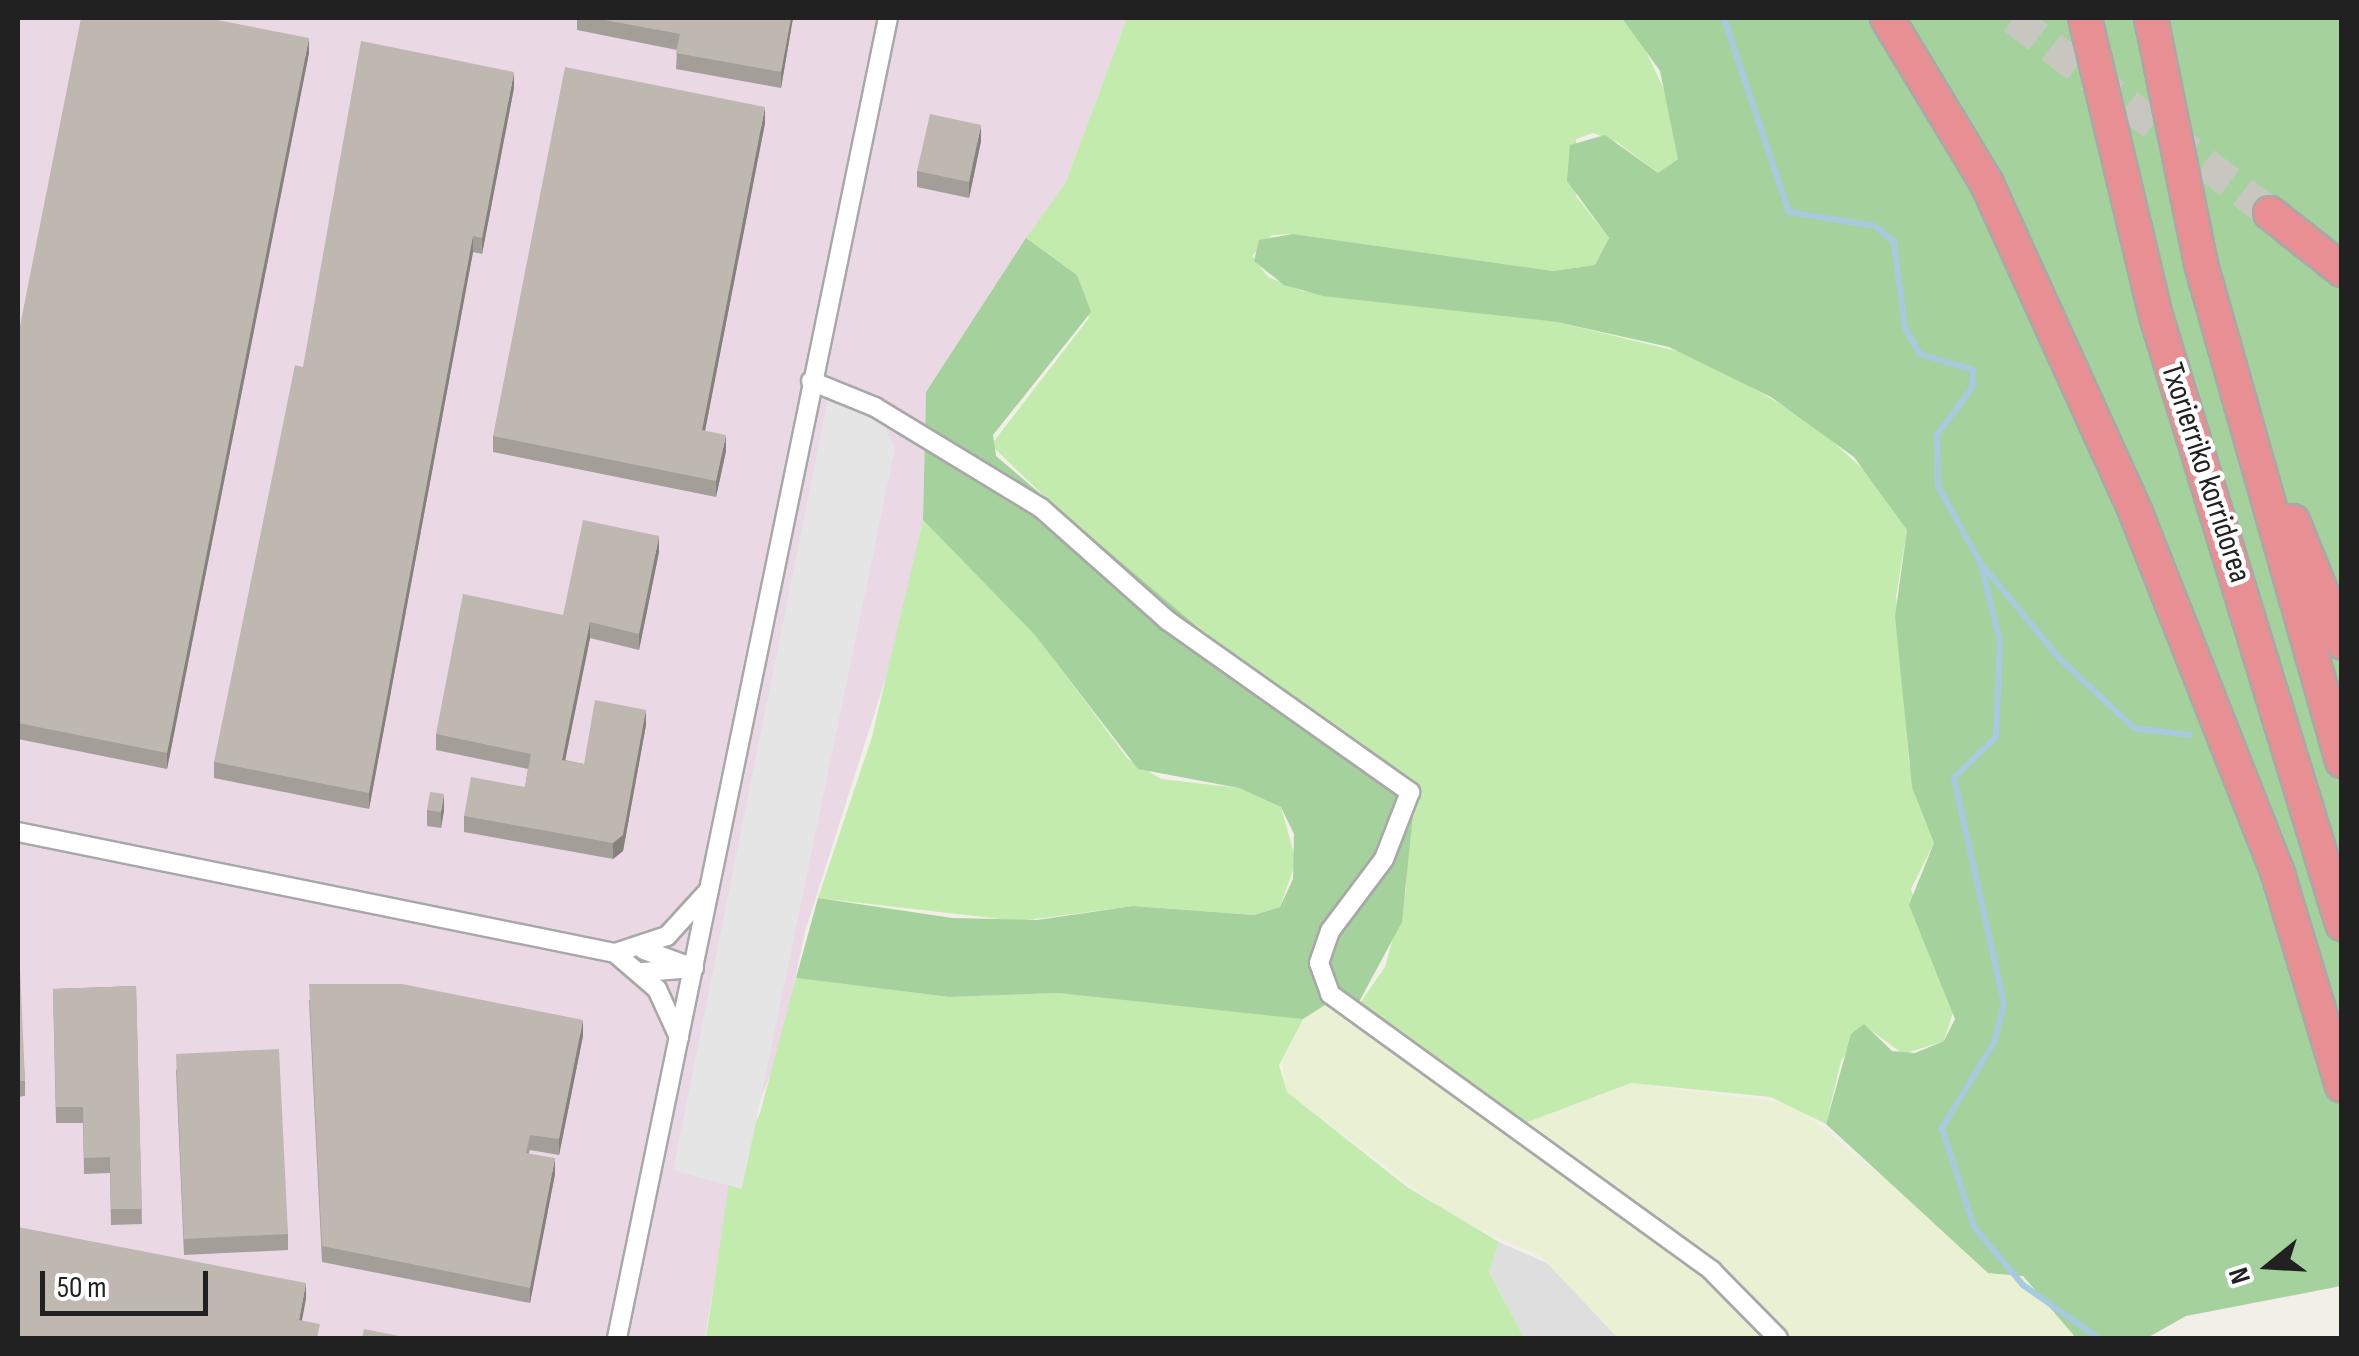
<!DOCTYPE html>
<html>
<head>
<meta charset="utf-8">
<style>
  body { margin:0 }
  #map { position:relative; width:2359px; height:1356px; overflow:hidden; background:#f1efe7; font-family:"Sofia Sans Condensed",sans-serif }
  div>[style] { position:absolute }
  .residential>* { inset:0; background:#dfdede }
  .industrial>* { inset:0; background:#ead9e5 }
  .farmland>* { inset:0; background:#e9f0d3 }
  .grass>* { inset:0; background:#c3ebae }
  .forest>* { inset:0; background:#a4d19c }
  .parking>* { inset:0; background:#e5e5e5 }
  .stream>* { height:6px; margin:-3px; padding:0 3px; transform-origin:3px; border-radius:3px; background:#a8cadf }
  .motorway-tunnel>* { height:32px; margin-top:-16px; transform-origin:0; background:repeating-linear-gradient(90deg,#c7c6bf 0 32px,transparent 0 48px) }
  .roads { filter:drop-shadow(2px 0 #a8a8a8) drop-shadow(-2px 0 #a8a8a8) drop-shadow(0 2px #a8a8a8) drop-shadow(0 -2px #a8a8a8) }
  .minor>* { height:18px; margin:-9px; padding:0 9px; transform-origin:9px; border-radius:9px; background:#fff }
  .motorway>* { height:32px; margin:-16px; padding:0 16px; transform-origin:16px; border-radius:16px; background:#e88f93 }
  .wall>* { inset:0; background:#a39e97 }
  .shaded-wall>* { inset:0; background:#85817b }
  .building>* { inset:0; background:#beb8b0 }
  span { translate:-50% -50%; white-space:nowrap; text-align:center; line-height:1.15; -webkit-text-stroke:9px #fff; paint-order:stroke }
  .street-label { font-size:32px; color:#212121 }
  .frame { position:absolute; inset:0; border:20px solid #212121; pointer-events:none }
  .north { position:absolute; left:2219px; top:1216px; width:100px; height:100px; -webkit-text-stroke:8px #fff; paint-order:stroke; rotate:252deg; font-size:28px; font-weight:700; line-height:40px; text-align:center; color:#212121 }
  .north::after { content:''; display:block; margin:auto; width:35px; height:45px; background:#212121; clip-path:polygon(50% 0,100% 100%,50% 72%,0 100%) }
  .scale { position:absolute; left:40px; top:1271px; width:168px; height:45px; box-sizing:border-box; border:5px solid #212121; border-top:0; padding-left:12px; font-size:30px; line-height:35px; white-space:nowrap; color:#212121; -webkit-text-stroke:8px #fff; paint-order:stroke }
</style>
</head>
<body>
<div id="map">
  <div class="residential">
    <div style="clip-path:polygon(1499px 1242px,1553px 1266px,1618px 1338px,1524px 1338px,1489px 1272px)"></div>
  </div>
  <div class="industrial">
    <div style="clip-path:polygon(18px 18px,1127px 18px,1065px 184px,926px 392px,923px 520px,892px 658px,805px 932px,781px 1047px,732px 1173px,705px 1338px,18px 1338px)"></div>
  </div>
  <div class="farmland">
    <div style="clip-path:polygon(1325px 1005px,1353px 1013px,1449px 1094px,1525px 1123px,1631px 1083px,1793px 1104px,1996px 1270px,2023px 1276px,2076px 1338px,1618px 1338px,1539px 1255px,1457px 1220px,1287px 1092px,1281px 1058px,1305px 1014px)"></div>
  </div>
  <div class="grass">
    <div style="clip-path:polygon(1127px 18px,1622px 18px,1638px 35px,1674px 110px,1678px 159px,1658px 173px,1617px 142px,1593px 133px,1576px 139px,1576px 196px,1609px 238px,1595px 265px,1553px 271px,1293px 234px,1272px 235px,1252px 256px,1268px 277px,1302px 291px,1557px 322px,1701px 357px,1814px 424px,1880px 485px,1907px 530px,1896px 597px,1909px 764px,1934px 843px,1911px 889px,1954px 1009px,1944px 1041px,1903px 1054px,1864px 1025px,1841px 1061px,1826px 1124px,1771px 1097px,1631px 1083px,1525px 1123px,1449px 1094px,1353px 1013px,1385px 967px,1406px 891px,1407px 815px,1378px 768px,1100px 550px,991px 445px,1089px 318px,1077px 275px,1026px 238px,1065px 184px)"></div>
    <div style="clip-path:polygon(923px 520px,1035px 634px,1128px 759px,1161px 779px,1239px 788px,1281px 807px,1296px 861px,1280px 907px,1254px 915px,1134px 906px,1019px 921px,818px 898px,872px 737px)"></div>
    <div style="clip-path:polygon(796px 978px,949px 997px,1059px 993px,1264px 1008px,1303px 1019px,1279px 1065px,1287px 1092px,1407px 1187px,1499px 1242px,1489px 1272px,1524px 1338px,706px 1338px,729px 1183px,760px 1113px)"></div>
  </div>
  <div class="forest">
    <div style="clip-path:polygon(1622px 18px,2341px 18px,2341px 1286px,2186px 1316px,2147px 1338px,2076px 1338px,2023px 1276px,1988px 1273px,1826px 1124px,1851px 1034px,1864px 1024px,1892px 1051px,1915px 1053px,1944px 1041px,1955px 1019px,1909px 905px,1934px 843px,1912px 787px,1895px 616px,1907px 530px,1854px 457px,1771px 397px,1669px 347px,1557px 322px,1323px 296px,1284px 285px,1254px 261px,1259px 240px,1293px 234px,1553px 271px,1595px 265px,1609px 238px,1567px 181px,1570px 145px,1605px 135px,1658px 173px,1678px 159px,1660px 71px)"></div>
    <div style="clip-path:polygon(1026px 238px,1077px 275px,1091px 312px,993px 435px,996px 456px,1247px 669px,1378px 768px,1416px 784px,1402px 922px,1353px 1013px,1325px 1005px,1303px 1019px,1059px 993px,949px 997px,796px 978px,818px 898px,952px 918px,1037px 920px,1133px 906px,1254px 915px,1280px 907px,1293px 879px,1294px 834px,1281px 807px,1239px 788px,1138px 769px,1035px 635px,923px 520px,926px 392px)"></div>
  </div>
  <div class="parking">
    <div style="clip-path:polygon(830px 389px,875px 407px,895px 448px,742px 1189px,673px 1170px)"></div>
  </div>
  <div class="stream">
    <div style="left:1724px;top:18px;width:205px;rotate:71.5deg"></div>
    <div style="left:1789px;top:212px;width:87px;rotate:9.2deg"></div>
    <div style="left:1875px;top:226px;width:25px;rotate:40deg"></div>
    <div style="left:1894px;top:242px;width:87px;rotate:82.7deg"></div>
    <div style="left:1905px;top:328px;width:30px;rotate:60deg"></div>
    <div style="left:1920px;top:354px;width:55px;rotate:16.8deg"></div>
    <div style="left:1973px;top:370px;width:18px;rotate:93deg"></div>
    <div style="left:1972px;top:388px;width:59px;rotate:126.7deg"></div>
    <div style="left:1937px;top:435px;width:51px;rotate:88.9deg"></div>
    <div style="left:1938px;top:486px;width:89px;rotate:61.1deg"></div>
    <div style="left:1981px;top:564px;width:80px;rotate:76.3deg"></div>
    <div style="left:2000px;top:642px;width:95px;rotate:92.4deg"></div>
    <div style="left:1996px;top:737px;width:59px;rotate:135.7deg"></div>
    <div style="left:1954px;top:778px;width:231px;rotate:77.5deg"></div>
    <div style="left:2004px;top:1004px;width:40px;rotate:104.4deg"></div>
    <div style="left:1994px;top:1043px;width:100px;rotate:121.5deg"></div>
    <div style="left:1942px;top:1128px;width:104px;rotate:72.1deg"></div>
    <div style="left:1974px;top:1227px;width:76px;rotate:49.8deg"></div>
    <div style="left:2023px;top:1285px;width:92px;rotate:35.2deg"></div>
    <div style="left:1983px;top:566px;width:119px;rotate:50.4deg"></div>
    <div style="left:2059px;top:658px;width:103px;rotate:43deg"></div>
    <div style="left:2134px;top:728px;width:56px;rotate:7.1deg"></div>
  </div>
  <div class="motorway-tunnel">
    <div style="left:2013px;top:18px;width:323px;rotate:37.2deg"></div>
  </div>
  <div class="roads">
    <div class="minor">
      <div style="left:811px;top:381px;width:69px;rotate:22.1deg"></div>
      <div style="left:875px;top:407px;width:194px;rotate:31.3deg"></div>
      <div style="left:1041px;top:508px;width:169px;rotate:41.6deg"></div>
      <div style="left:1167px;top:620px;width:298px;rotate:35.3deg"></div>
      <div style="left:1410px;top:792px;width:72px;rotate:111.2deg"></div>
      <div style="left:1384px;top:859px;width:90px;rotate:126.9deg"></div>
      <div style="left:1330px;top:931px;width:34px;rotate:109deg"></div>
      <div style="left:1319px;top:963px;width:33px;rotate:70deg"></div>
      <div style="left:1330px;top:994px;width:472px;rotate:35.9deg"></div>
      <div style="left:1712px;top:1271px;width:94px;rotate:45.4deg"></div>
      <div style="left:18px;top:832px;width:609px;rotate:11.46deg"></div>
      <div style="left:615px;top:953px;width:55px;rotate:-18.1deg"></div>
      <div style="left:667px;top:936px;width:62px;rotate:-47.6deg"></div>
      <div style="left:644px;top:950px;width:53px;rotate:19.8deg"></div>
      <div style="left:615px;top:953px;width:55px;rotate:40.6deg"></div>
      <div style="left:657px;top:989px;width:53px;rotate:65.4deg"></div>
      <div style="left:643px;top:972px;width:51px;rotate:-4.5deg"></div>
      <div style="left:617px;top:1338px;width:1348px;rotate:-78.4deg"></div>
    </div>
    <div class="motorway">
      <div style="left:1887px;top:18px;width:194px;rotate:58.9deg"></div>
      <div style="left:1987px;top:184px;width:361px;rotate:65.6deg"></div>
      <div style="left:2136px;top:513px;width:388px;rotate:68.5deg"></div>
      <div style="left:2278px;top:874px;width:221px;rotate:73.2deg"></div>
      <div style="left:2085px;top:18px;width:306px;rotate:76.6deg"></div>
      <div style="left:2156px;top:316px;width:636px;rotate:72.99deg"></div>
      <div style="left:2151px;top:18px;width:251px;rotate:78.5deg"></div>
      <div style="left:2201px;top:264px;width:517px;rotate:74.16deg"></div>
      <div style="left:2270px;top:213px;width:92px;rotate:38.4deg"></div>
      <div style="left:2293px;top:521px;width:131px;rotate:68deg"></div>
    </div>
  </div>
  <div class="wall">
    <div style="clip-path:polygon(577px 18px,793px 18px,781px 88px,676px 69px,677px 50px,577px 30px)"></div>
    <div style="clip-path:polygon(309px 53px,167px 769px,18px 739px,18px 336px)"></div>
    <div style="clip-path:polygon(514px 88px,482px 254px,473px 252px,369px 809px,214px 778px,214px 762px)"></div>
    <div style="clip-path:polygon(765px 123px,705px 431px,726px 451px,716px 497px,493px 452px,493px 436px)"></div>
    <div style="clip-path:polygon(981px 141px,969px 198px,917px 187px,917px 171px)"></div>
    <div style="clip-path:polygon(659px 552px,639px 650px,590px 638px,565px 760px,584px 764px,646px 725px,623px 851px,613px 859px,464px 832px,464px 816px,525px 787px,528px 769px,436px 750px,436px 734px,563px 615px)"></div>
    <div style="clip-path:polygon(427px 810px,444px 810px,441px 828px,427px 826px)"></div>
    <div style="clip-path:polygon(18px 968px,25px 1081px,25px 1096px,18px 1097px)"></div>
    <div style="clip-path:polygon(136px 986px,142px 1224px,111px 1225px,110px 1173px,84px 1174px,83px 1123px,56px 1123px,53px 989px)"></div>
    <div style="clip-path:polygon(309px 1000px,583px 1036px,559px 1155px,530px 1150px,529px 1154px,555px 1174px,530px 1303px,322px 1262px)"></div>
    <div style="clip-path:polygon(176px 1069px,288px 1234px,288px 1250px,184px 1255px)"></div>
  </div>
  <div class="shaded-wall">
    <div style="clip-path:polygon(791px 18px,793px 18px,781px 88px,781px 72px)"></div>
    <div style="clip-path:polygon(309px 38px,309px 53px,167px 769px,167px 753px)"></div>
    <div style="clip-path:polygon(514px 72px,514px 88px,482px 254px,482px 238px)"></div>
    <div style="clip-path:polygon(765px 107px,765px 123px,702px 446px,702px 430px)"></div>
    <div style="clip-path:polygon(981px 125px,981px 141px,969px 198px,969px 182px)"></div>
    <div style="clip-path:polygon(473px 236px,473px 252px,369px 809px,369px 793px)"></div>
    <div style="clip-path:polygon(726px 435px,726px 451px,716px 497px,716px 481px)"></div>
    <div style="clip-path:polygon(659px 536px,659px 552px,639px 650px,639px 634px)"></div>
    <div style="clip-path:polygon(590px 622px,590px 638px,562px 776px,562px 760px)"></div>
    <div style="clip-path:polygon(646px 710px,646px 725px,623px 851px,613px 859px,613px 843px)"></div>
    <div style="clip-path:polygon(444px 794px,444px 810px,441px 828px,441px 812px)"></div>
    <div style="clip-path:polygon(583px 1020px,583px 1036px,559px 1155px,559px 1139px)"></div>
    <div style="clip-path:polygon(555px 1158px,555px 1174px,530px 1303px,530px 1288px)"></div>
    <div style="clip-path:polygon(306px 1283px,306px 1299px,299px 1336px,299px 1320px)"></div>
  </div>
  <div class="building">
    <div style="clip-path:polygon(81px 18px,207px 18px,309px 38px,167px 753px,18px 723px,18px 336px)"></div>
    <div style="clip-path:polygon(594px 18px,791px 18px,781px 72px,676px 53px,680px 34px)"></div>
    <div style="clip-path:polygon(361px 41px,514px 72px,482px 238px,473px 236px,369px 793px,214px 762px,295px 365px,303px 367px)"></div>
    <div style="clip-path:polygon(565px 67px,765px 107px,702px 430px,726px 435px,716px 481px,493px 436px)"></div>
    <div style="clip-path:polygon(930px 114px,981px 125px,969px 182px,917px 171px)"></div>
    <div style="clip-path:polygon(583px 520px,659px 536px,639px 634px,590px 622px,562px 760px,584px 764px,595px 700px,646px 710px,623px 835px,613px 843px,464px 816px,471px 777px,525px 787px,531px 754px,436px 734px,463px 594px,563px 615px)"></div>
    <div style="clip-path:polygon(430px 792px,444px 794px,441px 812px,427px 810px)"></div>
    <div style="clip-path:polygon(18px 968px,20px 968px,25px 1081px,18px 1081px)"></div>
    <div style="clip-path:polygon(309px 984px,402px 984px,583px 1020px,559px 1139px,530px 1135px,526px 1153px,555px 1158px,530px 1288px,322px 1246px)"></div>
    <div style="clip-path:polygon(136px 986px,142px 1209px,111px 1209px,110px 1157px,84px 1158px,83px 1107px,56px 1107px,53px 989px)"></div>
    <div style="clip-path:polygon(279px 1049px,288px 1234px,184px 1239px,176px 1054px)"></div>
    <div style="clip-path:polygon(18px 1227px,306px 1283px,299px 1320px,320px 1324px,317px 1338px,18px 1338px)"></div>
    <div style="clip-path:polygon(364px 1329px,409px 1338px,362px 1338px)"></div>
  </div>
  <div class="street-label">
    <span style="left:2205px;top:473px;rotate:72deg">Txorierriko korridorea</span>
  </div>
  <div class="frame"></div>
  <div class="north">N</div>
  <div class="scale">50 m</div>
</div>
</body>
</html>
